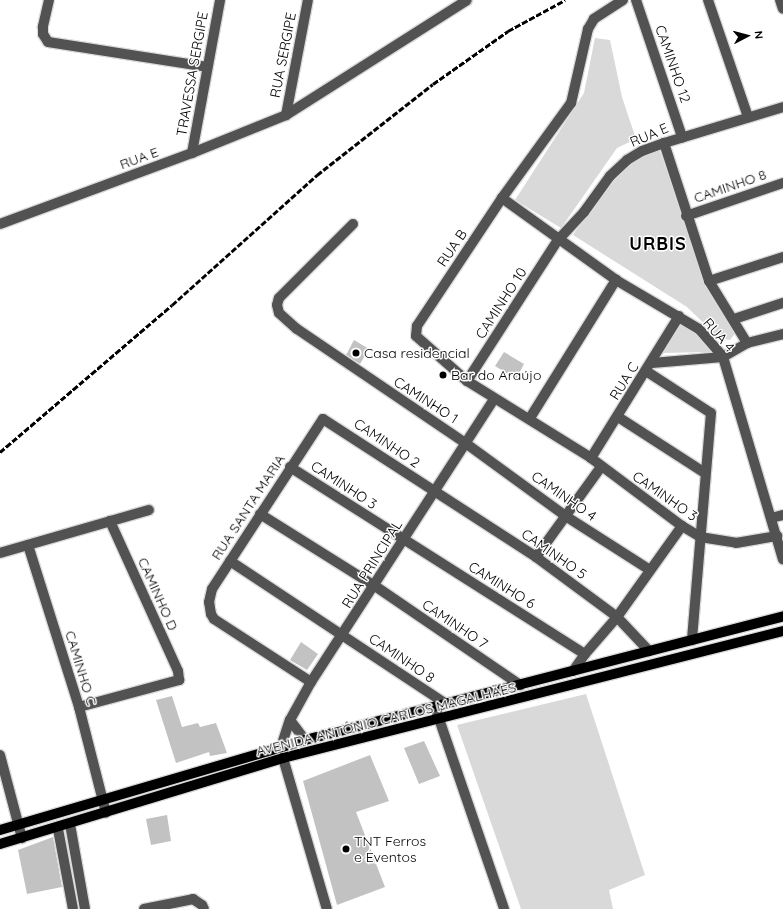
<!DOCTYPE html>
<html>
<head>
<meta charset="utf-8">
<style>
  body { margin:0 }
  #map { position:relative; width:783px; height:909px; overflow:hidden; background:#fff; font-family:Quicksand,sans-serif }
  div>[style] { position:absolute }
  .green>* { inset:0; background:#d9d9d9 }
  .building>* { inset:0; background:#c2c2c2 }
  .roads { filter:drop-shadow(1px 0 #dbdbdb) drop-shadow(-1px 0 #dbdbdb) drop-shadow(0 1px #dbdbdb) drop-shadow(0 -1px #dbdbdb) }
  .minor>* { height:10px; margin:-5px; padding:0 5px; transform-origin:5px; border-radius:5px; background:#525252 }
  .major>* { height:10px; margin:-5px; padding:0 5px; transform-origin:5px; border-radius:5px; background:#000 }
  .rail>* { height:3px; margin-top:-1.5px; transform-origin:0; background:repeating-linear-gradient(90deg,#000 0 6px,transparent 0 8px) }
  .dots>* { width:11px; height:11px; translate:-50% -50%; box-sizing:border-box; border:2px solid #fff; border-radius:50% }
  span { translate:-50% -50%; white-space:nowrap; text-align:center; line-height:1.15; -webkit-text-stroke:3px #fff; paint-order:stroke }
  .street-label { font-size:14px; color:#000 }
  .poi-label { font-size:14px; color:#000 }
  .left { translate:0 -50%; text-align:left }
  .district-label { font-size:18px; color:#000; font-weight:700; letter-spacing:1px }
  .north { position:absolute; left:727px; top:16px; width:40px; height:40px; -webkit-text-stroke:3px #fff; paint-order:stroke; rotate:84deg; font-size:11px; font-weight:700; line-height:16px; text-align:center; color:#000 }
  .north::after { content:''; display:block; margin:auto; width:14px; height:18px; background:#000; clip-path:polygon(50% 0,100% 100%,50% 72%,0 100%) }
</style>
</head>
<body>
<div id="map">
  <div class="green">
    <div style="clip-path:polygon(595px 38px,610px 40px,622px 97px,636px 139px,617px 148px,561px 228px,515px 200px,584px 93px)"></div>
    <div style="clip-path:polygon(659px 149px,705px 277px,736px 332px,730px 340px,719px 338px,687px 307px,573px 235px,609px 181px,640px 155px)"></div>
    <div style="clip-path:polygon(685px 315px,713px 352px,661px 353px)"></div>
    <div style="clip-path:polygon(586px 694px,645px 875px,609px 890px,613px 909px,521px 909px,457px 725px)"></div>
  </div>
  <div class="building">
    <div style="clip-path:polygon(354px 340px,369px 349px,360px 364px,346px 355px)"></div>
    <div style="clip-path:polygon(504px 352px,524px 364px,516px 379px,495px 366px)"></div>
    <div style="clip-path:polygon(301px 642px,318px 654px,307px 670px,290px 660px)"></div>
    <div style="clip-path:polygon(172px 696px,182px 727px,198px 723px,200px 727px,216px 723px,227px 753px,210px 756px,209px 752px,176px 763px,156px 700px)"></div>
    <div style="clip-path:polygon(424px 741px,440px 776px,419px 784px,404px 748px)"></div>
    <div style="clip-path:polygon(370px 755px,389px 801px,356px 812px,385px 887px,337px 905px,303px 781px)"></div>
    <div style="clip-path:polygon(167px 815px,171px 841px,151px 845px,146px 819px)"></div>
    <div style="clip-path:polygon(53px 837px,62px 887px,27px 894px,18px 850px)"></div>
  </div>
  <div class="roads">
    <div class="minor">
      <div style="left:49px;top:0;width:28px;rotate:103deg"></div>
      <div style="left:43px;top:27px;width:7px;rotate:90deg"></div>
      <div style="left:43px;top:34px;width:9px;rotate:58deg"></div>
      <div style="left:48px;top:42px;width:161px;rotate:8.9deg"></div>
      <div style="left:623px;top:0;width:35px;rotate:147deg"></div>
      <div style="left:594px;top:19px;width:12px;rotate:121deg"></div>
      <div style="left:588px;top:29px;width:76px;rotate:102.9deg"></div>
      <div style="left:571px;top:103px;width:117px;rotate:126deg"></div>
      <div style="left:502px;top:198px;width:154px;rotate:123.6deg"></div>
      <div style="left:417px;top:326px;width:10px;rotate:96deg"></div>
      <div style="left:416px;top:336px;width:68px;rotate:41.4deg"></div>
      <div style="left:467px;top:381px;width:146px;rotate:31.8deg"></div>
      <div style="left:591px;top:458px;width:114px;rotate:36.8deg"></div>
      <div style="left:682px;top:526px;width:21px;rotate:31deg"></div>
      <div style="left:700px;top:537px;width:36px;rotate:9deg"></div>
      <div style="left:736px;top:543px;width:42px;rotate:-9.7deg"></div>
      <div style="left:636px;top:0;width:145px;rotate:71.4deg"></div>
      <div style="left:708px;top:0;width:124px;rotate:71.1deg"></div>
      <div style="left:780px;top:0;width:9px;rotate:72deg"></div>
      <div style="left:286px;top:115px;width:117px;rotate:-79.2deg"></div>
      <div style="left:664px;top:143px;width:145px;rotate:71.9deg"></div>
      <div style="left:709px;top:281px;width:73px;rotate:58.5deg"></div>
      <div style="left:192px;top:153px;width:156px;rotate:-79.6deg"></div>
      <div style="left:502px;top:198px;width:140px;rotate:35.7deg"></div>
      <div style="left:616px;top:280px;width:96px;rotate:30.6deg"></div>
      <div style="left:699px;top:329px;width:37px;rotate:49deg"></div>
      <div style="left:723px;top:357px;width:211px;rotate:73.5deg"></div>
      <div style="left:686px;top:216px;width:102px;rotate:-18.8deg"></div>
      <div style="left:0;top:224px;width:205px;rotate:-20.3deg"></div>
      <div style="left:192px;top:153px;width:101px;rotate:-22deg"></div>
      <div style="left:286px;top:115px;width:214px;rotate:-32.4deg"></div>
      <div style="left:353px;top:224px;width:105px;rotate:135deg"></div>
      <div style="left:279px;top:298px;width:7px;rotate:106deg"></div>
      <div style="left:277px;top:305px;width:8px;rotate:76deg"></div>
      <div style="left:279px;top:313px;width:24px;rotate:42deg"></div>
      <div style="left:297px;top:329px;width:202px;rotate:34.1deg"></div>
      <div style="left:464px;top:442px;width:127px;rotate:36.1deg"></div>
      <div style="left:567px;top:517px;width:98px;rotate:32.6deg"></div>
      <div style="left:709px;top:281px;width:78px;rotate:-18deg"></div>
      <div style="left:734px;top:319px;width:52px;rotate:-18.1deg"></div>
      <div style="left:652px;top:363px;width:71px;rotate:-4.8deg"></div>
      <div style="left:723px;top:357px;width:28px;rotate:-30deg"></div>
      <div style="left:747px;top:343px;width:37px;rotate:-14deg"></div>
      <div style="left:646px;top:371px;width:77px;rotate:32.9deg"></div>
      <div style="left:711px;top:413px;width:228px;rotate:94.8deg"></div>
      <div style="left:467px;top:381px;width:168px;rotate:-57.2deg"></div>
      <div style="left:558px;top:240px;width:38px;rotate:-47deg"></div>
      <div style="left:584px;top:212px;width:44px;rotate:-54.2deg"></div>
      <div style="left:610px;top:176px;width:23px;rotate:-43deg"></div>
      <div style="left:627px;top:160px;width:17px;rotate:-31deg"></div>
      <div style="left:642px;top:151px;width:23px;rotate:-20deg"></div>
      <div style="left:664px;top:143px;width:124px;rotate:-16.8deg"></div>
      <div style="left:618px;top:417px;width:103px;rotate:32.8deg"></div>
      <div style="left:530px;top:418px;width:163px;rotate:-58.1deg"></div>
      <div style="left:591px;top:458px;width:167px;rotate:-58.2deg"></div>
      <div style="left:290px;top:467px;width:349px;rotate:32.4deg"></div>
      <div style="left:260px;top:514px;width:136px;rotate:32.1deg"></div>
      <div style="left:375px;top:586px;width:176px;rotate:34.3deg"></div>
      <div style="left:771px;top:518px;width:12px;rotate:-14deg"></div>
      <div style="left:28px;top:545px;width:170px;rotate:72.5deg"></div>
      <div style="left:79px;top:707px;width:109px;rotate:75.7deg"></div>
      <div style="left:0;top:553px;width:155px;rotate:-16.1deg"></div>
      <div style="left:536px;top:557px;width:111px;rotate:-54.2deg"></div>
      <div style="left:230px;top:561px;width:259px;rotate:33.5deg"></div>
      <div style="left:573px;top:671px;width:21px;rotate:-55deg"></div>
      <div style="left:585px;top:654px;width:49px;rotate:-49.1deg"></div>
      <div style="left:617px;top:617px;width:112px;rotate:-54.5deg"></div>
      <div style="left:311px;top:682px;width:116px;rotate:-147deg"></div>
      <div style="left:214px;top:619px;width:6px;rotate:-121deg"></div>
      <div style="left:211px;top:614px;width:12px;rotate:-99deg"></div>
      <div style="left:209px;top:602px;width:13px;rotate:-77deg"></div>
      <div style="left:212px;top:589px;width:203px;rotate:-56.9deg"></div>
      <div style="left:323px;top:419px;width:254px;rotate:32.9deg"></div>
      <div style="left:536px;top:557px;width:101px;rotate:36.5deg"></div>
      <div style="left:617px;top:617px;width:47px;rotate:46.7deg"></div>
      <div style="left:79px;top:707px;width:104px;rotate:-15.1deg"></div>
      <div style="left:179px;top:680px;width:9px;rotate:-96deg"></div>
      <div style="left:178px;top:671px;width:165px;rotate:-114.4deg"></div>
      <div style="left:435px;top:707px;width:213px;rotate:71.1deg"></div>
      <div style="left:290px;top:720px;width:25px;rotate:53deg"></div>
      <div style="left:281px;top:747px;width:28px;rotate:-72deg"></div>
      <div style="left:290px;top:720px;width:43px;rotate:-61.1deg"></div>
      <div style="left:311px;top:682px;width:337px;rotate:-57.1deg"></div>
      <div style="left:0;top:755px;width:86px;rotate:75.2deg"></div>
      <div style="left:283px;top:758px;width:157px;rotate:73.8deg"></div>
      <div style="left:70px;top:824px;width:86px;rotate:80deg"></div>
      <div style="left:58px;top:829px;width:81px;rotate:79.4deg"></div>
      <div style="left:144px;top:909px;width:50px;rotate:-11.5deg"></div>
      <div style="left:193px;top:899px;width:11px;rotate:34deg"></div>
      <div style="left:202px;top:905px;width:4px;rotate:63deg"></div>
    </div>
    <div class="major">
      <div style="left:0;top:830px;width:318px;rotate:-16.4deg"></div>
      <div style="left:305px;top:740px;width:494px;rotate:-14.5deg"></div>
      <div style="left:0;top:844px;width:296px;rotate:-16.9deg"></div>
      <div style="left:283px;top:758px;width:516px;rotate:-14.25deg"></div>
    </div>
  </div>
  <div class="rail">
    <div style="left:0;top:452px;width:226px;rotate:-40.5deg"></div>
    <div style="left:172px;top:305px;width:195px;rotate:-41.9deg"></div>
    <div style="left:317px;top:175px;width:147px;rotate:-38.1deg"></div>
    <div style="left:433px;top:84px;width:92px;rotate:-35.2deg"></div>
    <div style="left:508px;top:31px;width:65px;rotate:-28.5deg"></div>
  </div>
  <div class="dots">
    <div style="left:356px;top:353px;background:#000"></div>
    <div style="left:443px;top:375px;background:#000"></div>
    <div style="left:346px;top:849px;background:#000"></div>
  </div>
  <div class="street-label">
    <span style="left:283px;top:55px;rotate:-79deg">RUA SERGIPE</span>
    <span style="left:673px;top:64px;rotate:71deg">CAMINHO 12</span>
    <span style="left:192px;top:74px;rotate:-80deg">TRAVESSA SERGIPE</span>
    <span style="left:649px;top:135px;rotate:-23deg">RUA E</span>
    <span style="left:139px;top:158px;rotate:-20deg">RUA E</span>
    <span style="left:730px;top:186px;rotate:-19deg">CAMINHO 8</span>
    <span style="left:452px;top:248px;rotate:-56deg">RUA B</span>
    <span style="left:501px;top:303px;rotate:-57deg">CAMINHO 10</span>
    <span style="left:719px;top:335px;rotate:49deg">RUA 4</span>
    <span style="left:624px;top:381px;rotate:-58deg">RUA C</span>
    <span style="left:426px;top:400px;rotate:33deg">CAMINHO 1</span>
    <span style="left:387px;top:443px;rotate:34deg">CAMINHO 2</span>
    <span style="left:344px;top:485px;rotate:33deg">CAMINHO 3</span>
    <span style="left:564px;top:496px;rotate:35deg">CAMINHO 4</span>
    <span style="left:665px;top:496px;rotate:35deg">CAMINHO 3</span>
    <span style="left:248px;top:507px;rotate:-57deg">RUA SANTA MARIA</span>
    <span style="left:554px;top:554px;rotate:35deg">CAMINHO 5</span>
    <span style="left:372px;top:564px;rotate:-58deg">RUA PRINCIPAL</span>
    <span style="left:502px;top:585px;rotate:32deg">CAMINHO 6</span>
    <span style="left:158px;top:594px;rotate:66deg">CAMINHO D</span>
    <span style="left:455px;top:624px;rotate:34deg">CAMINHO 7</span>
    <span style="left:402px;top:658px;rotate:34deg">CAMINHO 8</span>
    <span style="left:81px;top:668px;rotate:73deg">CAMINHO C</span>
    <span style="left:386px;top:719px;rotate:-14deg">AVENIDA ANTÔNIO CARLOS MAGALHÃES</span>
  </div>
  <div class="poi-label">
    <span class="left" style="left:364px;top:353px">Casa residencial</span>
    <span class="left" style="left:451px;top:375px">Bar do Araújo</span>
    <span class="left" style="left:354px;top:849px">TNT Ferros<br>e Eventos</span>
  </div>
  <div class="district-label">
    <span style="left:658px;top:244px">URBIS</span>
  </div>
  <div class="north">N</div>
</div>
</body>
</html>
